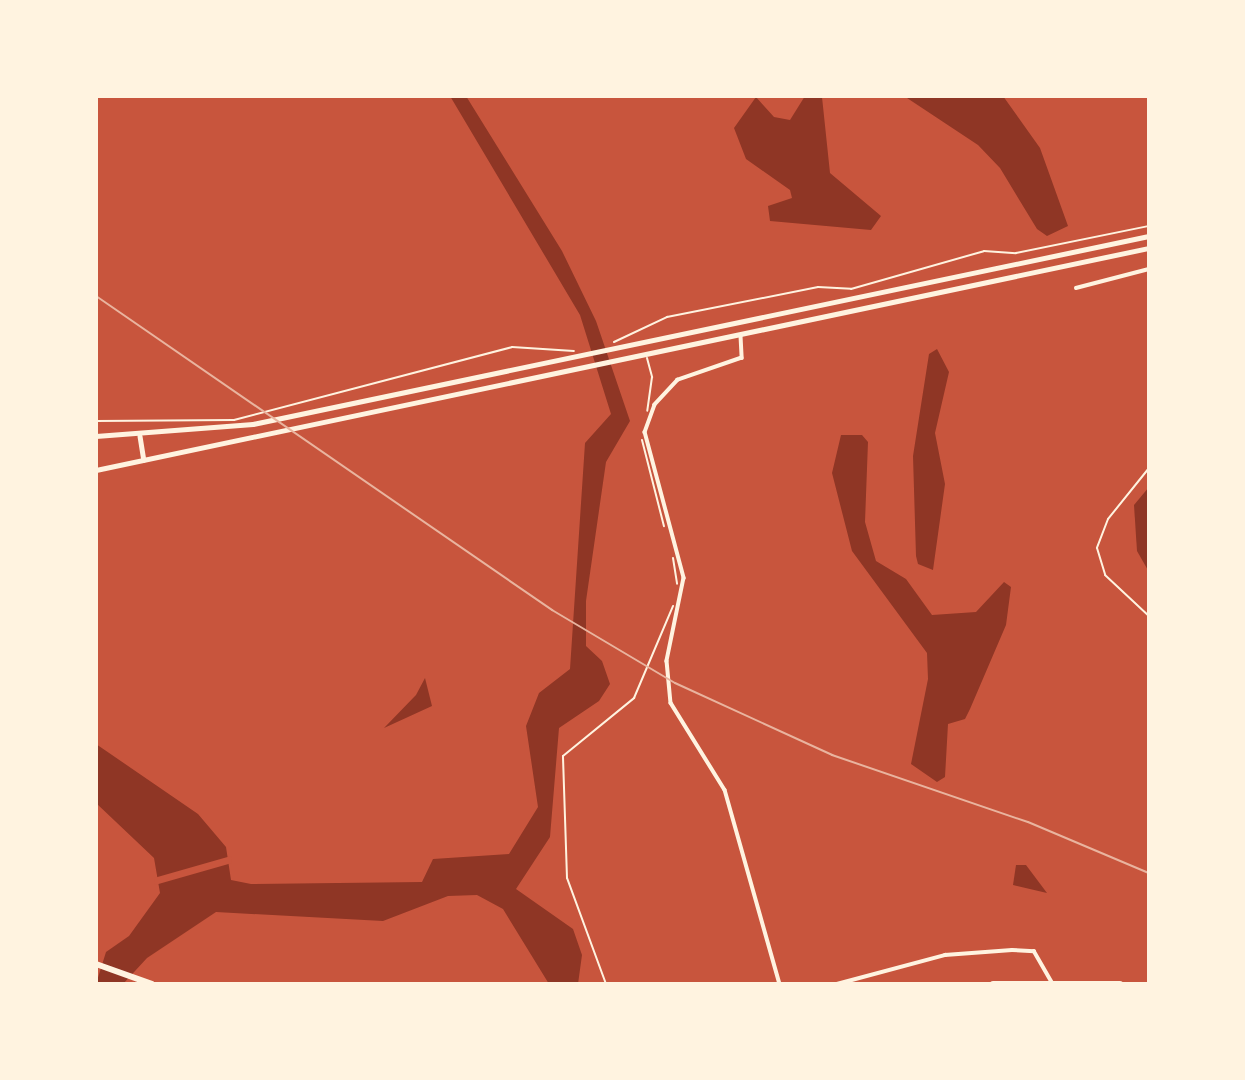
<!DOCTYPE html>
<html>
<head>
<meta charset="utf-8">
<style>
  body { margin:0 }
  #map { position:relative; width:1245px; height:1080px; overflow:hidden; background:#c8553d; font-family:Quicksand,sans-serif }
  div>[style] { position:absolute }
  .water>* { inset:0; background:#8f3625 }
  .pier>* { inset:0; background:#c8553d }
  .path>* { height:2px; margin:-1px; padding:0 1px; transform-origin:1px; border-radius:1px; background:#fff3e0 }
  .minor>* { height:3.5px; margin:-1.75px; padding:0 1.75px; transform-origin:1.75px; border-radius:1.75px; background:#fff3e0 }
  .secondary>* { height:4.5px; margin:-2.25px; padding:0 2.25px; transform-origin:2.25px; border-radius:2.25px; background:#fff3e0 }
  .motorway>* { height:6px; margin:-3px; padding:0 3px; transform-origin:3px; border-radius:3px; background:#fff3e0 }
  .rail>* { height:2px; margin:-1px; padding:0 1px; transform-origin:1px; border-radius:1px; background:#e9b49f }
  span { translate:-50% -50%; white-space:nowrap; text-align:center; line-height:1.15; -webkit-text-stroke:5px #fff3e0; paint-order:stroke }
  .frame { position:absolute; inset:0; border:98px solid #fff3e0; pointer-events:none }
</style>
</head>
<body>
<div id="map">
  <div class="water">
    <div style="clip-path:polygon(450px 96px,466px 96px,562px 251px,596px 321px,630px 421px,606px 462px,586px 601px,586px 646px,602px 661px,610px 684px,599px 701px,559px 728px,550px 837px,516px 889px,573px 929px,582px 955px,578px 984px,549px 984px,503px 909px,477px 895px,448px 896px,383px 921px,216px 912px,147px 958px,123px 984px,96px 984px,106px 952px,129px 936px,160px 893px,154px 858px,96px 803px,96px 744px,198px 814px,226px 847px,231px 880px,251px 884px,422px 882px,433px 859px,509px 854px,538px 807px,526px 726px,539px 693px,570px 669px,585px 443px,611px 414px,580px 315px)"></div>
    <div style="clip-path:polygon(805px 96px,822px 97px,830px 173px,881px 216px,871px 230px,770px 221px,768px 206px,792px 198px,790px 190px,746px 159px,734px 128px,756px 97px,774px 117px,790px 120px)"></div>
    <div style="clip-path:polygon(904px 96px,1003px 96px,1040px 148px,1068px 226px,1047px 236px,1037px 229px,1000px 168px,978px 145px)"></div>
    <div style="clip-path:polygon(937px 349px,949px 372px,935px 433px,945px 484px,933px 570px,918px 564px,916px 556px,913px 456px,929px 354px)"></div>
    <div style="clip-path:polygon(841px 435px,862px 435px,868px 442px,865px 522px,876px 561px,906px 579px,932px 615px,976px 612px,1004px 582px,1011px 587px,1006px 625px,970px 709px,965px 719px,948px 724px,945px 777px,937px 782px,911px 764px,928px 679px,927px 653px,852px 551px,832px 473px)"></div>
    <div style="clip-path:polygon(1149px 487px,1149px 572px,1137px 551px,1134px 505px)"></div>
    <div style="clip-path:polygon(425px 678px,432px 706px,384px 728px,416px 695px)"></div>
    <div style="clip-path:polygon(1016px 865px,1026px 865px,1047px 893px,1013px 885px)"></div>
  </div>
  <div class="pier">
    <div style="clip-path:polygon(231px 856px,232px 863px,155px 885px,154px 878px)"></div>
  </div>
  <div class="path">
    <div style="left:614px;top:342px;width:59px;rotate:-25.3deg"></div>
    <div style="left:667px;top:317px;width:154px;rotate:-11.2deg"></div>
    <div style="left:818px;top:287px;width:33px;rotate:3deg"></div>
    <div style="left:851px;top:289px;width:138px;rotate:-15.9deg"></div>
    <div style="left:984px;top:251px;width:32px;rotate:4deg"></div>
    <div style="left:1016px;top:253px;width:136px;rotate:-11.5deg"></div>
    <div style="left:647px;top:358px;width:20px;rotate:75deg"></div>
    <div style="left:652px;top:377px;width:34px;rotate:98deg"></div>
    <div style="left:96px;top:421px;width:138px;rotate:-0.4deg"></div>
    <div style="left:234px;top:420px;width:287px;rotate:-14.7deg"></div>
    <div style="left:512px;top:347px;width:62px;rotate:3.7deg"></div>
    <div style="left:642px;top:440px;width:89px;rotate:75.7deg"></div>
    <div style="left:1149px;top:468px;width:65px;rotate:128.8deg"></div>
    <div style="left:1108px;top:519px;width:31px;rotate:111deg"></div>
    <div style="left:1097px;top:548px;width:28px;rotate:73deg"></div>
    <div style="left:1105px;top:575px;width:60px;rotate:43deg"></div>
    <div style="left:673px;top:558px;width:26px;rotate:81deg"></div>
    <div style="left:606px;top:984px;width:113px;rotate:-110.2deg"></div>
    <div style="left:567px;top:878px;width:122px;rotate:-91.9deg"></div>
    <div style="left:563px;top:756px;width:92px;rotate:-39.2deg"></div>
    <div style="left:634px;top:698px;width:100px;rotate:-67deg"></div>
  </div>
  <div class="minor">
    <div style="left:1076px;top:288px;width:75px;rotate:-14.6deg"></div>
    <div style="left:741px;top:336px;width:22px;rotate:87deg"></div>
    <div style="left:742px;top:358px;width:68px;rotate:161deg"></div>
    <div style="left:678px;top:380px;width:34px;rotate:133deg"></div>
    <div style="left:655px;top:405px;width:29px;rotate:110deg"></div>
    <div style="left:645px;top:432px;width:151px;rotate:75deg"></div>
    <div style="left:684px;top:578px;width:85px;rotate:101.6deg"></div>
    <div style="left:667px;top:661px;width:42px;rotate:84.6deg"></div>
    <div style="left:671px;top:703px;width:102px;rotate:58.2deg"></div>
    <div style="left:725px;top:790px;width:202px;rotate:74.2deg"></div>
    <div style="left:837px;top:984px;width:112px;rotate:-15deg"></div>
    <div style="left:945px;top:955px;width:67px;rotate:-4.3deg"></div>
    <div style="left:1012px;top:950px;width:22px;rotate:3deg"></div>
    <div style="left:1034px;top:951px;width:38px;rotate:60deg"></div>
  </div>
  <div class="secondary">
    <div style="left:96px;top:436px;width:157px;rotate:-4.4deg"></div>
    <div style="left:253px;top:424px;width:916px;rotate:-11.85deg"></div>
    <div style="left:140px;top:436px;width:24px;rotate:81deg"></div>
    <div style="left:96px;top:470px;width:1076px;rotate:-11.91deg"></div>
  </div>
  <div class="motorway">
    <div style="left:96px;top:964px;width:59px;rotate:19.7deg"></div>
    <div style="left:993px;top:984px;width:127px"></div>
  </div>
  <div class="rail">
    <div style="left:96px;top:296px;width:554px;rotate:34.55deg"></div>
    <div style="left:552px;top:610px;width:143px;rotate:30.7deg"></div>
    <div style="left:675px;top:683px;width:173px;rotate:24.6deg"></div>
    <div style="left:832px;top:755px;width:207px;rotate:18.9deg"></div>
    <div style="left:1028px;top:822px;width:131px;rotate:22.9deg"></div>
  </div>
  <div class="frame"></div>
</div>
</body>
</html>
